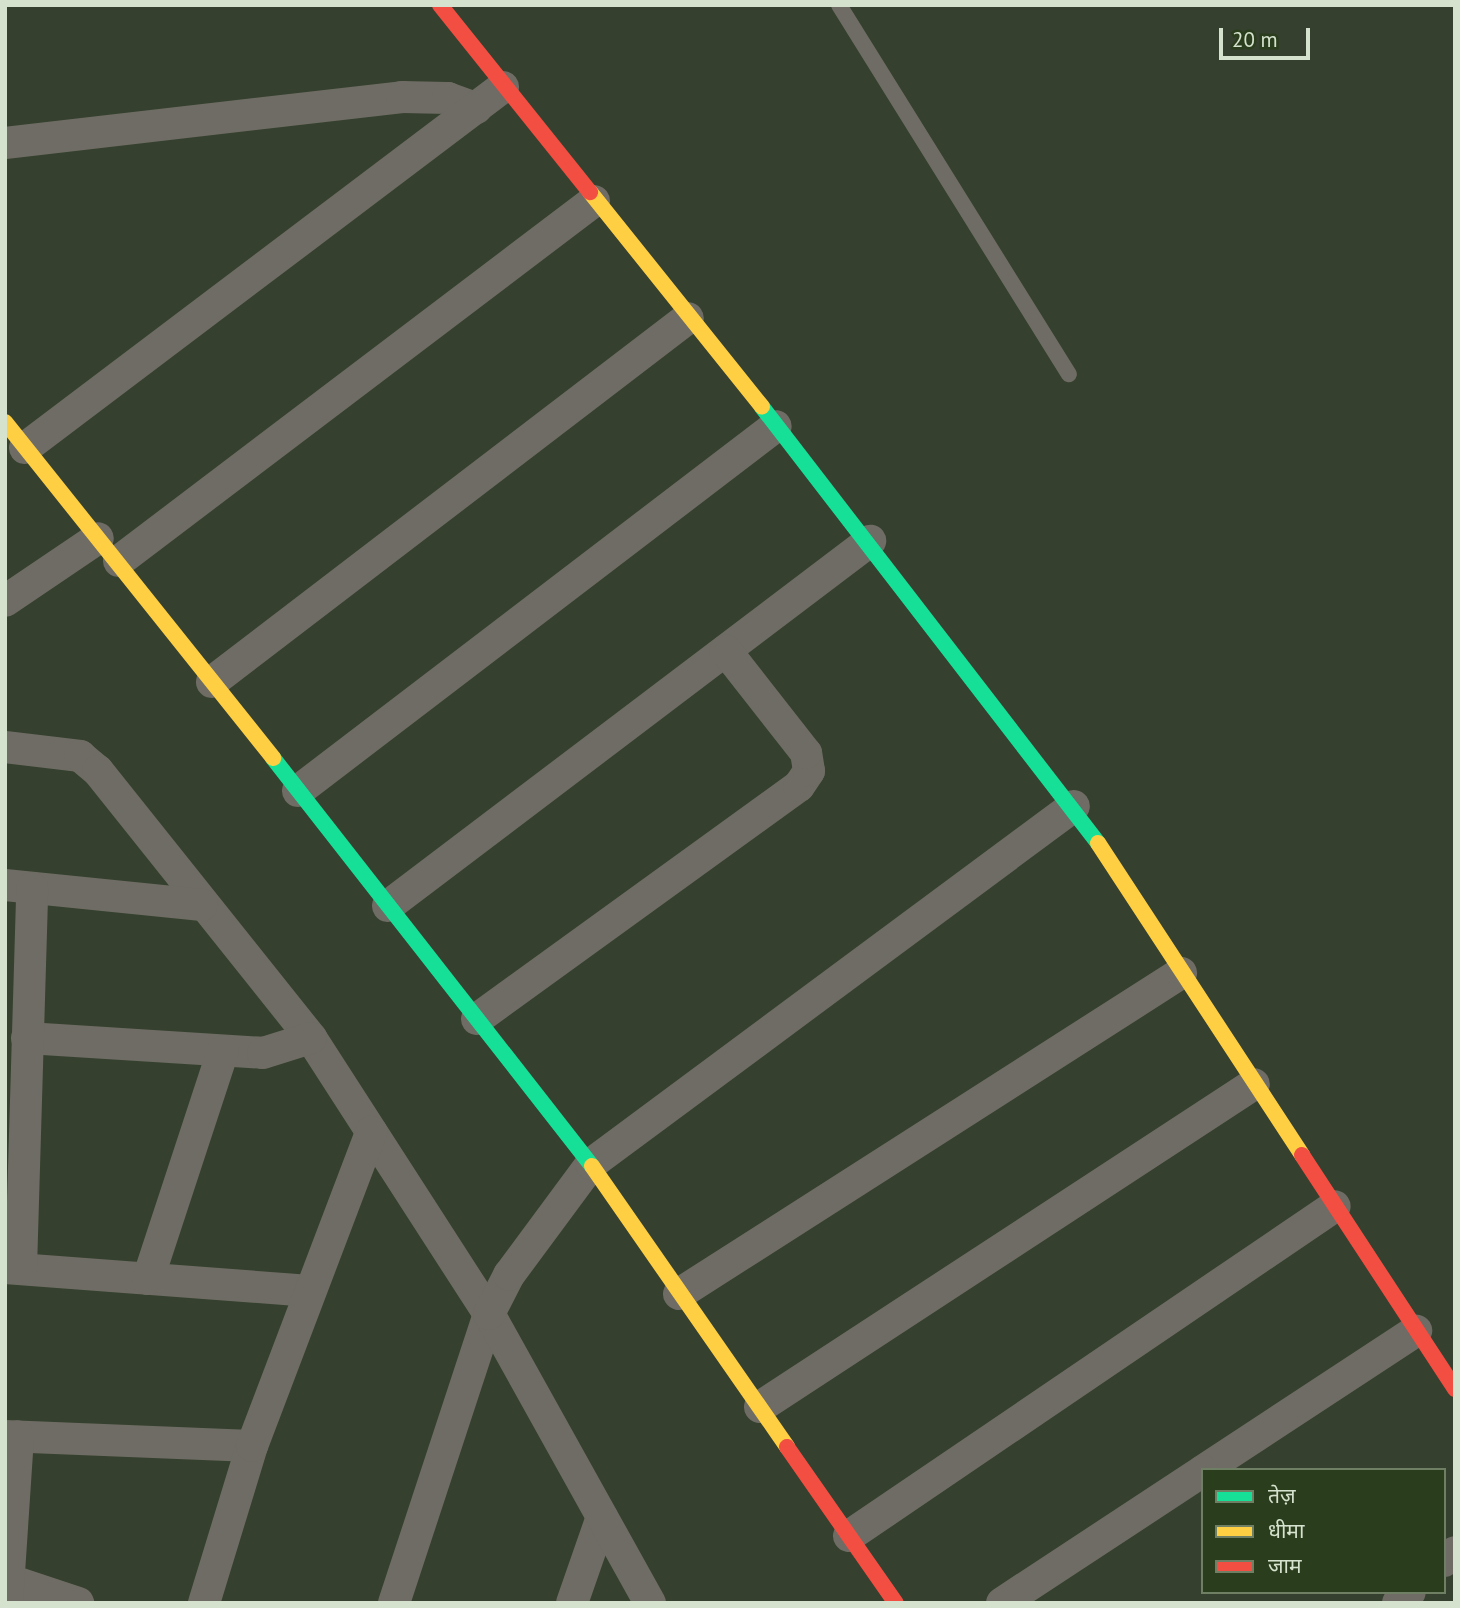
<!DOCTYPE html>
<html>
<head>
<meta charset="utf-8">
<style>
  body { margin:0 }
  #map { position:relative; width:1460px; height:1608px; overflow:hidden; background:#35402e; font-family:"PT Sans","Noto Sans Devanagari",sans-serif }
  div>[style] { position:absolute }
  .lane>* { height:16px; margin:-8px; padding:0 8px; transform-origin:8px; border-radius:8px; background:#6e6c64 }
  .street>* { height:32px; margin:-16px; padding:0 16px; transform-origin:16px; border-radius:16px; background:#6e6c64 }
  .fast>* { height:16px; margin:-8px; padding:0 8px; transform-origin:8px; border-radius:8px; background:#16e098 }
  .slow>* { height:16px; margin:-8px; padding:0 8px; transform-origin:8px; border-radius:8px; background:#ffcf43 }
  .jam>* { height:16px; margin:-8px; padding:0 8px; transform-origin:8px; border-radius:8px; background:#f24e42 }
  span { translate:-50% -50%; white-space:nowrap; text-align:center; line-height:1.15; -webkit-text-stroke:7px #2a3d1c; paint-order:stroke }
  .frame { position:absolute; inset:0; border:7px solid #d5e2ce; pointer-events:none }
  .legend { position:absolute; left:1201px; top:1468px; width:245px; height:126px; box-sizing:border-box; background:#2a3d1c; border:2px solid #6e7f63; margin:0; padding:9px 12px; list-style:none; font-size:21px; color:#d5e2ce }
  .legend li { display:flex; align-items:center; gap:14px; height:35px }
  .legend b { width:35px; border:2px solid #6e7f63 }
  .scale { position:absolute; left:1219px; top:28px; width:91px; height:32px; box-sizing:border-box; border:4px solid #d5e2ce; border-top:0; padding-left:9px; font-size:21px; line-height:24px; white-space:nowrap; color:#d5e2ce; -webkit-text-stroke:5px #2a3d1c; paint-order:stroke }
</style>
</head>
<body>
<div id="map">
  <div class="lane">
    <div style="left:839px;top:5px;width:435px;rotate:58.1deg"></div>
  </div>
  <div class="street">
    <div style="left:5px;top:143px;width:400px;rotate:-6.6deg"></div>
    <div style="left:402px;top:97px;width:46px;rotate:1.2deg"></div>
    <div style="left:448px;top:98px;width:30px;rotate:20deg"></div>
    <div style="left:25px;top:448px;width:599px;rotate:-37.06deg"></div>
    <div style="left:119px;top:561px;width:596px;rotate:-37.16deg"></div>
    <div style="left:5px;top:601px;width:112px;rotate:-34.1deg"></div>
    <div style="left:212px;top:682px;width:599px;rotate:-37.41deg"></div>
    <div style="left:5px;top:747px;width:76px;rotate:6.8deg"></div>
    <div style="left:80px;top:756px;width:23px;rotate:40deg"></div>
    <div style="left:98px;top:771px;width:342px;rotate:51.4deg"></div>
    <div style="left:311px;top:1038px;width:328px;rotate:57.2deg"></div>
    <div style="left:489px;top:1314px;width:304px;rotate:108.2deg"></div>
    <div style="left:298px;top:791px;width:601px;rotate:-37.37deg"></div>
    <div style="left:5px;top:885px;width:198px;rotate:5.8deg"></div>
    <div style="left:388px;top:906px;width:605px;rotate:-37.14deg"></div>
    <div style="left:477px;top:1019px;width:397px;rotate:-35.9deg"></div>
    <div style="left:799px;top:786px;width:18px;rotate:-56deg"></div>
    <div style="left:809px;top:771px;width:18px;rotate:-99deg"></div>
    <div style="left:806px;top:753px;width:130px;rotate:-128.1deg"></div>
    <div style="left:27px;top:1038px;width:236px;rotate:3.6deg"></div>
    <div style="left:263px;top:1053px;width:50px;rotate:-17.4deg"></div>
    <div style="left:5px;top:1268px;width:306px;rotate:4.3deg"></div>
    <div style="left:21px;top:1269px;width:381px;rotate:-88.3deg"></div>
    <div style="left:148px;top:1279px;width:240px;rotate:-71.8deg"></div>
    <div style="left:679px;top:1294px;width:596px;rotate:-32.6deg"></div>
    <div style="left:760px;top:1407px;width:590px;rotate:-33.18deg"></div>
    <div style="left:5px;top:1436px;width:247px;rotate:2.3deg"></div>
    <div style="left:1204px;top:1470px;width:254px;rotate:-33.3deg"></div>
    <div style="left:849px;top:1536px;width:587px;rotate:-34.18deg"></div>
    <div style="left:1444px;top:1561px;width:14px;rotate:-39deg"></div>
    <div style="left:9px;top:1580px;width:73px;rotate:18.4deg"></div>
    <div style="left:7px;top:1603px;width:167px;rotate:-86.2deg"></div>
    <div style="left:204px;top:1603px;width:164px;rotate:-73deg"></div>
    <div style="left:252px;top:1446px;width:336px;rotate:-69.2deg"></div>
    <div style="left:572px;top:1603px;width:91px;rotate:-70.8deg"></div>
    <div style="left:650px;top:1603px;width:331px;rotate:-119.1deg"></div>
    <div style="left:489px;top:1314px;width:44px;rotate:-62.9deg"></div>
    <div style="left:509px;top:1275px;width:138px;rotate:-53.5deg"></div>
    <div style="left:591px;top:1164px;width:601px;rotate:-36.55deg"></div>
    <div style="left:1002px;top:1603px;width:240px;rotate:-33.3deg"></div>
    <div style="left:1398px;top:1603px;width:16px;rotate:-43deg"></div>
  </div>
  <div class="fast">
    <div style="left:762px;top:407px;width:550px;rotate:52.38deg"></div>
    <div style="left:273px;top:758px;width:518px;rotate:51.98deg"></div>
  </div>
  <div class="slow">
    <div style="left:590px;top:192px;width:275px;rotate:51.3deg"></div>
    <div style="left:5px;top:422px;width:430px;rotate:51.4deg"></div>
    <div style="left:1098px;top:843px;width:373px;rotate:56.8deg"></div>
    <div style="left:592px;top:1166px;width:342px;rotate:55.2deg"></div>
  </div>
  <div class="jam">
    <div style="left:440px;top:5px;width:240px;rotate:51.3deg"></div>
    <div style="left:1302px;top:1155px;width:280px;rotate:56.8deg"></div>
    <div style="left:787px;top:1447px;width:190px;rotate:55.1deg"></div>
  </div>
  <div class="frame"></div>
  <ul class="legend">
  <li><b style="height:9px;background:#16e098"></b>तेज़</li>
  <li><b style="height:9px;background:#ffcf43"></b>धीमा</li>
  <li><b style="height:9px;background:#f24e42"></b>जाम</li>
  </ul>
  <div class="scale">20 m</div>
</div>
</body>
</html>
